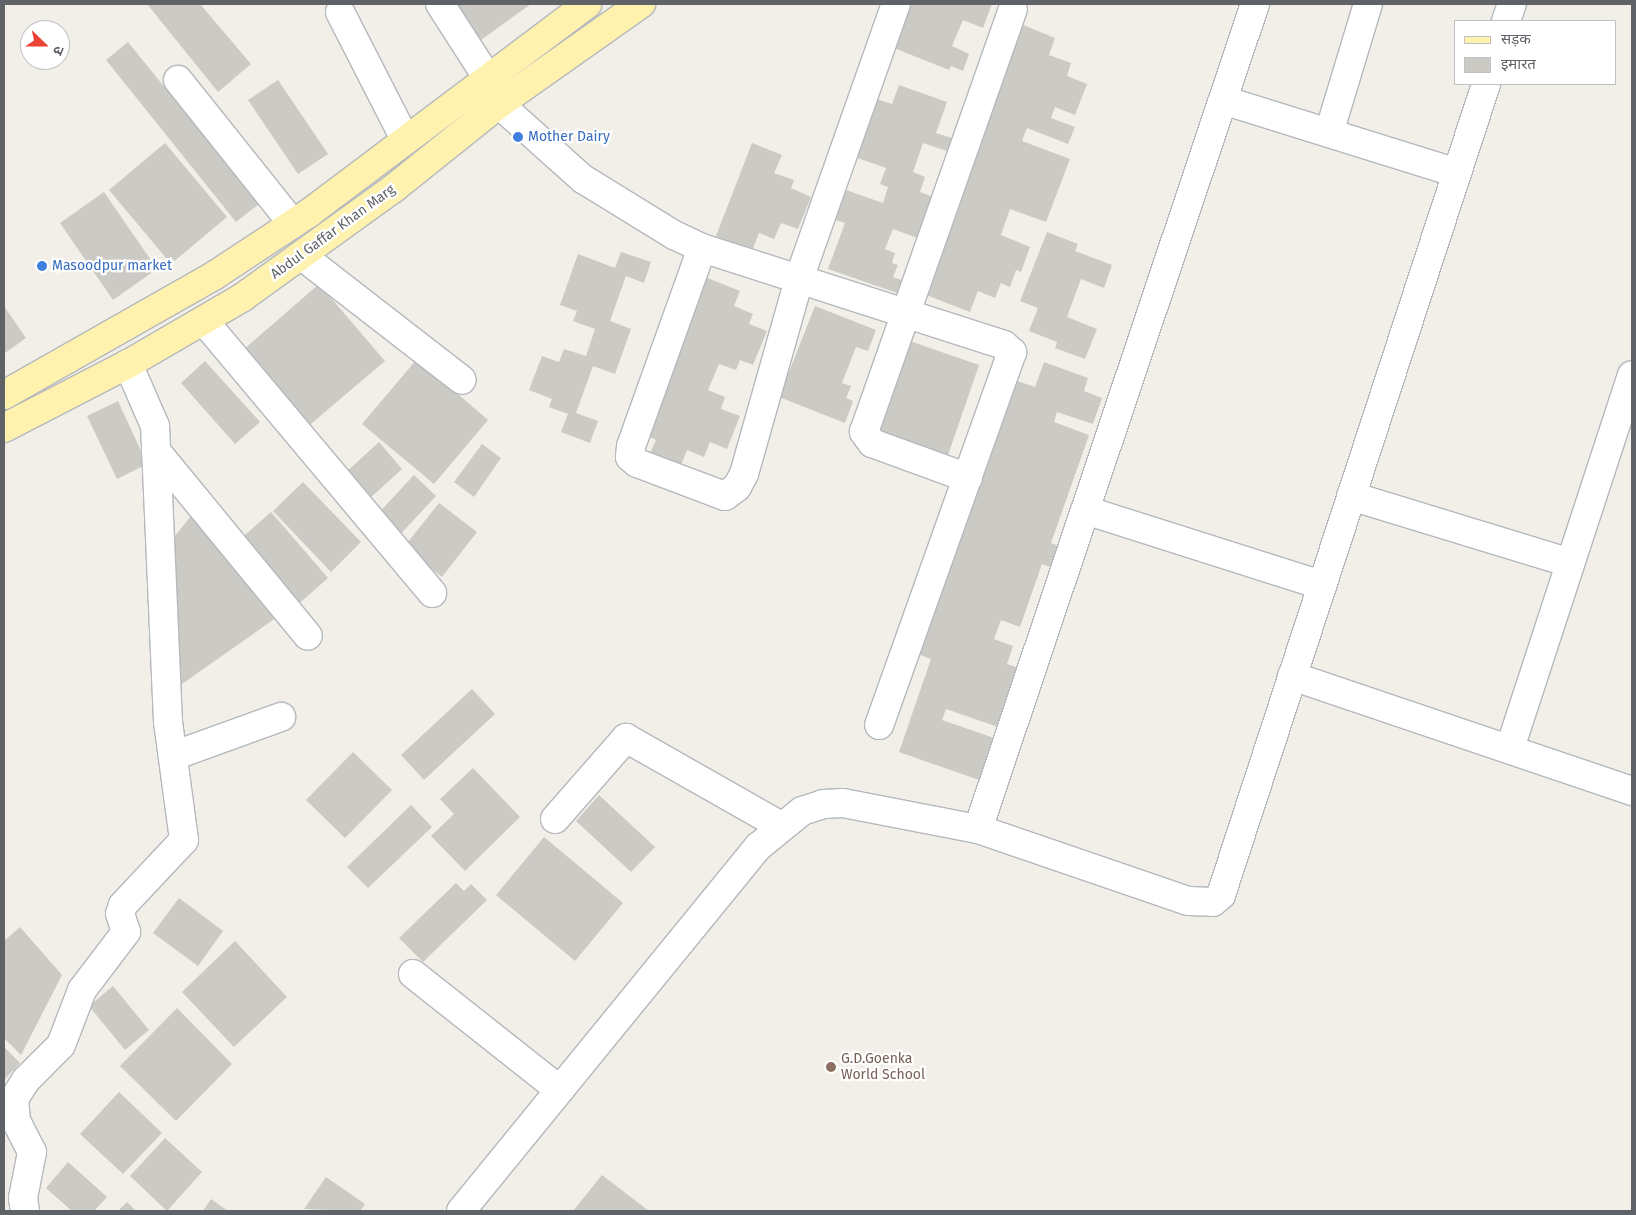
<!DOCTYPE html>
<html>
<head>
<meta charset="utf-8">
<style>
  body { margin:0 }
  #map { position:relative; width:1636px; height:1215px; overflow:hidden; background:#f1efe8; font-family:"Fira Sans","Noto Sans Devanagari",sans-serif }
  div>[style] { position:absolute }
  .building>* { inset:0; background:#cccac5 }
  .roads { filter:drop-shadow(1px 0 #b5b8bc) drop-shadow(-1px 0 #b5b8bc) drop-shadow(0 1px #b5b8bc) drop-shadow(0 -1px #b5b8bc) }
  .minor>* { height:28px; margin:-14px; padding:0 14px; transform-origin:14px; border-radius:14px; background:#fff }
  .major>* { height:28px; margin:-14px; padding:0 14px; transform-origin:14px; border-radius:14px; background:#fff2af }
  .dots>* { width:14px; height:14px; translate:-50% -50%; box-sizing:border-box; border:2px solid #fff; border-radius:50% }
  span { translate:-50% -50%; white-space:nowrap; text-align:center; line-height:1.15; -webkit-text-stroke:4.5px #fff; paint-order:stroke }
  .shop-label { font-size:14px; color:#366cbe }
  .left { translate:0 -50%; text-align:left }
  .street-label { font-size:14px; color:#5f6368 }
  .education-label { font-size:14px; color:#785e54 }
  .frame { position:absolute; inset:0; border:5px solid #5f6368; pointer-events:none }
  .legend { position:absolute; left:1454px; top:20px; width:162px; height:65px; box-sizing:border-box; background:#fff; border:1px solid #bfc1c3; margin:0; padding:6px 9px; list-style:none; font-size:15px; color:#5f6368 }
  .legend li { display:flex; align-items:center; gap:10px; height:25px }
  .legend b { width:25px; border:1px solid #bfc1c3 }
  .north { position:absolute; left:20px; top:20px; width:50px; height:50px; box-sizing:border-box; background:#fff; border:1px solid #bfc1c3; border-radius:50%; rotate:112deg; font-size:14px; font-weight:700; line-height:20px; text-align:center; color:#5f6368 }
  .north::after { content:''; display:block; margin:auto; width:18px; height:22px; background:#ea4335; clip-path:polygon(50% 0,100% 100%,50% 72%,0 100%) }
</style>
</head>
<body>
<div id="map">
  <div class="building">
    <div style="clip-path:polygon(147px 4px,200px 4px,251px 64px,218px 92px)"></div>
    <div style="clip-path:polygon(455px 4px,531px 4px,481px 40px)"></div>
    <div style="clip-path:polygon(911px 4px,992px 4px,983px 28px,963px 20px,952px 46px,969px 54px,963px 71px,951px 66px,949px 70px,894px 48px)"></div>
    <div style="clip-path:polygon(1023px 25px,1055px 38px,1049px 55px,1071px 63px,1067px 76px,1087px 84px,1075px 115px,1055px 107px,1051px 118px,1075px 127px,1068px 144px,1027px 128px,1022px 141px,1070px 159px,1046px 222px,1010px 209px,1001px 235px,1030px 247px,1021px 272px,1016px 270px,1010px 287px,1001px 283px,995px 298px,978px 291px,970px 312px,921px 293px)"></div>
    <div style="clip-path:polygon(128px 42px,259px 204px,236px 222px,106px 60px)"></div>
    <div style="clip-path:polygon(278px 80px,328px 154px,298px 174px,248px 100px)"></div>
    <div style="clip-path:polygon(899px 85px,947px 102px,936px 133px,955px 139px,950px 152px,923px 143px,913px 172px,925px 177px,920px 192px,934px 197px,920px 239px,893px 229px,885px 249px,895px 253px,892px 263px,898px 265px,893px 277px,904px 281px,900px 294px,828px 269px,845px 223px,833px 219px,843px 189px,883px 203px,888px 187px,880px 184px,886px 168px,849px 155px,874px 98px,892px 104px)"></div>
    <div style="clip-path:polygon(165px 143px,227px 217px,171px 264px,109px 190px)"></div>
    <div style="clip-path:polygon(752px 143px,782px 155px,774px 173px,794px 180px,791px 188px,811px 197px,798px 229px,781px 223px,774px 239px,759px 233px,752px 251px,716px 236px)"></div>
    <div style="clip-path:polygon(104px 192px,157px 269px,113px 300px,60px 223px)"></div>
    <div style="clip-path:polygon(1047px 232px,1078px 244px,1075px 251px,1112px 265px,1104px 288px,1081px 279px,1067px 317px,1097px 329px,1085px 359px,1055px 348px,1057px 342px,1029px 331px,1038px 308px,1020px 301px)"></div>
    <div style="clip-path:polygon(621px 252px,651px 262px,644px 283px,626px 276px,610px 321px,631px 329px,615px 374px,593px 366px,576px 413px,598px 421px,590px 443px,561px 432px,568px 414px,549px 407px,552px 399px,529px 390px,542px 356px,559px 362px,564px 349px,586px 356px,595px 329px,573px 321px,577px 311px,560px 305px,578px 254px,615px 268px)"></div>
    <div style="clip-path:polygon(705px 277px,740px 291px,734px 306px,753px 314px,749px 324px,767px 331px,753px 365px,740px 360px,736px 370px,719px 364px,708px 390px,725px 397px,721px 409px,740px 416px,727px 449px,710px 442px,704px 457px,687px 450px,679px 470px,648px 458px,656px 440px,643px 434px)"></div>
    <div style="clip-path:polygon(319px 284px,385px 361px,306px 428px,242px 351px)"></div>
    <div style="clip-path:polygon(4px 306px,26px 338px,5px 353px,4px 351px)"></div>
    <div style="clip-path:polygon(815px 306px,876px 330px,868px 351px,856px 347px,842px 383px,851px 386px,846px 398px,853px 401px,845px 423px,779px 397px)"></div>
    <div style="clip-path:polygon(904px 339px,979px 365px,946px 461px,871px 435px)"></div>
    <div style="clip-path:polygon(417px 359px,488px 420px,434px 484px,362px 424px)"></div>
    <div style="clip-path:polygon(205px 361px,260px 422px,235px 444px,181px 383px)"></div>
    <div style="clip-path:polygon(1044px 362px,1088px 378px,1084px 391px,1102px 398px,1093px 424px,1057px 412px,1054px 422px,1089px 435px,1051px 543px,1058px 546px,1050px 567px,1042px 564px,1020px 627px,1001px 620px,994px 639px,1013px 646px,1007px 664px,1022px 669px,1001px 728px,946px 709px,942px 720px,997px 739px,982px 781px,899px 752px,931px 659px,912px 652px,1009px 378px,1035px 387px)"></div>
    <div style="clip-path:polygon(118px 401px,147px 464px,117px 479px,87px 416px)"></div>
    <div style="clip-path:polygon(379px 442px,402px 469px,368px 500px,344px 474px)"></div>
    <div style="clip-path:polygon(482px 444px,501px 458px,474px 497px,454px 482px)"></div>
    <div style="clip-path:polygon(414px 475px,436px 496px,396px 539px,374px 518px)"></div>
    <div style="clip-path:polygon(303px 482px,361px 542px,331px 572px,273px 511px)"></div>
    <div style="clip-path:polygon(439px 503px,477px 532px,442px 577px,404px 547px)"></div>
    <div style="clip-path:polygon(271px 512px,328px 578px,295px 607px,238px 541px)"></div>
    <div style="clip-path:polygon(192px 515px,280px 615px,172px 691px,169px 543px)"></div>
    <div style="clip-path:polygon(472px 689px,495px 714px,424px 780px,401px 755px)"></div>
    <div style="clip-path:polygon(353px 752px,392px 790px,345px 838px,306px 800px)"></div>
    <div style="clip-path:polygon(473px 768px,520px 817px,465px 871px,431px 836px,454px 814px,440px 799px)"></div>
    <div style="clip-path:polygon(599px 795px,655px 847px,631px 872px,576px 821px)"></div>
    <div style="clip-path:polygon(411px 805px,432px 827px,368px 888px,347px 867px)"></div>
    <div style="clip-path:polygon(544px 837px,623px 903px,575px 961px,496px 895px)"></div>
    <div style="clip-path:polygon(456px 883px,464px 891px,471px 884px,487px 900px,423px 962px,399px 938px)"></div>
    <div style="clip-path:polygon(179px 898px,223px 931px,198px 966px,153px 933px)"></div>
    <div style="clip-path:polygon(20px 927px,62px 975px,21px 1055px,4px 1038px,4px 941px)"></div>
    <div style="clip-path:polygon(235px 941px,287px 997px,234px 1047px,182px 992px)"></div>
    <div style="clip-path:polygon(113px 986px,149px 1030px,125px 1050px,89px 1006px)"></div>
    <div style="clip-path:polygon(177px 1008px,232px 1064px,176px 1121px,120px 1066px)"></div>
    <div style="clip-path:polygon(4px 1047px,20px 1063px,4px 1080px)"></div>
    <div style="clip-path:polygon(119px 1092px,162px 1133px,123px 1174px,80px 1134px)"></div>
    <div style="clip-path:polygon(165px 1138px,202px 1172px,167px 1211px,130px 1176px)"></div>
    <div style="clip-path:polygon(68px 1162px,107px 1197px,94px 1211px,72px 1211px,46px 1188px)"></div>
    <div style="clip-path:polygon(602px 1175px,649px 1211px,573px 1211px)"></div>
    <div style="clip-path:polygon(326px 1177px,365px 1204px,360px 1211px,304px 1209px)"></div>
    <div style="clip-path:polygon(211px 1199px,228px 1211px,203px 1211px)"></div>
    <div style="clip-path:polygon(127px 1202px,136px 1211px,118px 1211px)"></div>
  </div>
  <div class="roads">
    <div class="minor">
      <div style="left:440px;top:4px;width:87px;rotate:57.2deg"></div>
      <div style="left:340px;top:12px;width:143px;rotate:62.9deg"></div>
      <div style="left:1506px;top:21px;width:18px;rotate:-71deg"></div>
      <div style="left:178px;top:80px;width:184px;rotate:51.4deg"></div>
      <div style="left:1223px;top:100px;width:245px;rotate:17.3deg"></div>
      <div style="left:499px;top:104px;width:113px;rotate:41.8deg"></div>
      <div style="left:583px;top:179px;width:107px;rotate:31.6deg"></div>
      <div style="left:674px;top:235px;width:31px;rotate:25deg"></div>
      <div style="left:702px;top:248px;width:317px;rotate:17.8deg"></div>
      <div style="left:1004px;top:345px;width:11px;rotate:41deg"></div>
      <div style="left:1012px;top:352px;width:396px;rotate:109.6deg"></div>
      <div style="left:1329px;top:133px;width:135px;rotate:-73.2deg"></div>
      <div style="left:702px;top:248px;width:210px;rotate:109.7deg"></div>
      <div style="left:631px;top:446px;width:11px;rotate:95deg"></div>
      <div style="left:630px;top:457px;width:9px;rotate:41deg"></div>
      <div style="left:637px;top:463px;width:94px;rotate:20.6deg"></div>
      <div style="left:725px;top:496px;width:15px;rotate:-37deg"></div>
      <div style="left:737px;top:487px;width:15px;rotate:-62deg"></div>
      <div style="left:744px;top:474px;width:203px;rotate:-74.2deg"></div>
      <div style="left:799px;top:279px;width:292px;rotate:-70.6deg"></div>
      <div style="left:302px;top:256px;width:202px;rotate:37.8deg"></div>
      <div style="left:204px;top:321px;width:355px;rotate:50deg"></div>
      <div style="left:156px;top:451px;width:239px;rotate:50.6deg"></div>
      <div style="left:968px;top:478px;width:102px;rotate:-160deg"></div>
      <div style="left:872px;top:443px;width:14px;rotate:-126deg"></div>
      <div style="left:864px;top:432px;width:448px;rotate:-70.6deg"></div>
      <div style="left:1351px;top:496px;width:229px;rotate:17deg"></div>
      <div style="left:1085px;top:510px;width:249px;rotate:17.6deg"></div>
      <div style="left:1292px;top:676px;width:359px;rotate:18.7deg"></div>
      <div style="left:1510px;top:748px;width:392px;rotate:-71.9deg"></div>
      <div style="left:173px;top:756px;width:115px;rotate:-19.9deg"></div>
      <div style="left:555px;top:819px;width:108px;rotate:-48.8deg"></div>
      <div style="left:626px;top:738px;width:178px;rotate:29.6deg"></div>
      <div style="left:978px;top:829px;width:870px;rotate:-71.44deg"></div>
      <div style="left:413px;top:974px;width:187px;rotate:38.3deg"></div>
      <div style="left:25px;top:1211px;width:13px;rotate:-99deg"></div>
      <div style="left:23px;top:1198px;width:47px;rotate:-78.9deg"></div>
      <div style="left:32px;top:1152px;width:35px;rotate:-117deg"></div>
      <div style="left:16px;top:1121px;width:22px;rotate:-95deg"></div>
      <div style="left:14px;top:1099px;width:22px;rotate:-58deg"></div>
      <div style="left:26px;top:1080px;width:49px;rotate:-45deg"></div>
      <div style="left:61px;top:1045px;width:59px;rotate:-69.1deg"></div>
      <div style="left:82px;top:990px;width:73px;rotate:-52.8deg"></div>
      <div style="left:126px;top:932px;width:19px;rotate:-108deg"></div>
      <div style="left:120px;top:914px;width:9px;rotate:-72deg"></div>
      <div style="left:123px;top:905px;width:89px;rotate:-46.8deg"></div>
      <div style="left:184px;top:840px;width:119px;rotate:-97.7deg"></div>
      <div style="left:168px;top:722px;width:296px;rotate:-92.5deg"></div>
      <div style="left:155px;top:426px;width:68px;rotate:-113.5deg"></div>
      <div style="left:461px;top:1211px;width:470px;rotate:-50.8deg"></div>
      <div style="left:758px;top:847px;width:57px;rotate:-39.3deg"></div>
      <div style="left:802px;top:811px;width:22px;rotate:-18deg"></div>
      <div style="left:823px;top:804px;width:20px;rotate:-3deg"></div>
      <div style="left:843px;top:803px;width:137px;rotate:10.9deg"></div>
      <div style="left:978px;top:829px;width:222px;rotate:18.9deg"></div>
      <div style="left:1188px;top:901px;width:25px;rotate:2deg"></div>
      <div style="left:1213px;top:902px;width:11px;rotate:-41deg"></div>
      <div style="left:1221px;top:895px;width:853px;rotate:-71.9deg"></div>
    </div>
    <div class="major">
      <div style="left:4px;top:395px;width:243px;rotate:-29.6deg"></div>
      <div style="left:215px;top:275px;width:113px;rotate:-33.4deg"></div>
      <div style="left:309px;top:213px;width:348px;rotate:-36.9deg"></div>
      <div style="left:4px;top:428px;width:140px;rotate:-27.3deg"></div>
      <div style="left:128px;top:364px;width:133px;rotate:-30.2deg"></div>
      <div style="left:243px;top:297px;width:186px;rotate:-35.8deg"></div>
      <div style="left:394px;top:188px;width:134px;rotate:-38.7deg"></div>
      <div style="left:499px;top:104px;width:174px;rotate:-35.2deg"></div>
    </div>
  </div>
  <div class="dots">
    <div style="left:518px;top:137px;background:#3f7fe0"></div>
    <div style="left:42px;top:266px;background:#3f7fe0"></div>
    <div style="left:831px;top:1067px;background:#8d6e63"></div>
  </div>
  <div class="shop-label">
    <span class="left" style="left:528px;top:137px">Mother Dairy</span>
    <span class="left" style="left:52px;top:266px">Masoodpur market</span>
  </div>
  <div class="street-label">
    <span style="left:333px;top:232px;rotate:-36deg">Abdul Gaffar Khan Marg</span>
  </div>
  <div class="education-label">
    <span class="left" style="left:841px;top:1067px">G.D.Goenka<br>World School</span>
  </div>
  <div class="frame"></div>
  <ul class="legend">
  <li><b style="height:6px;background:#fff2af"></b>सड़क</li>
  <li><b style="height:14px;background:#cccac5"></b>इमारत</li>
  </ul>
  <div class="north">उ</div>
</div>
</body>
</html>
